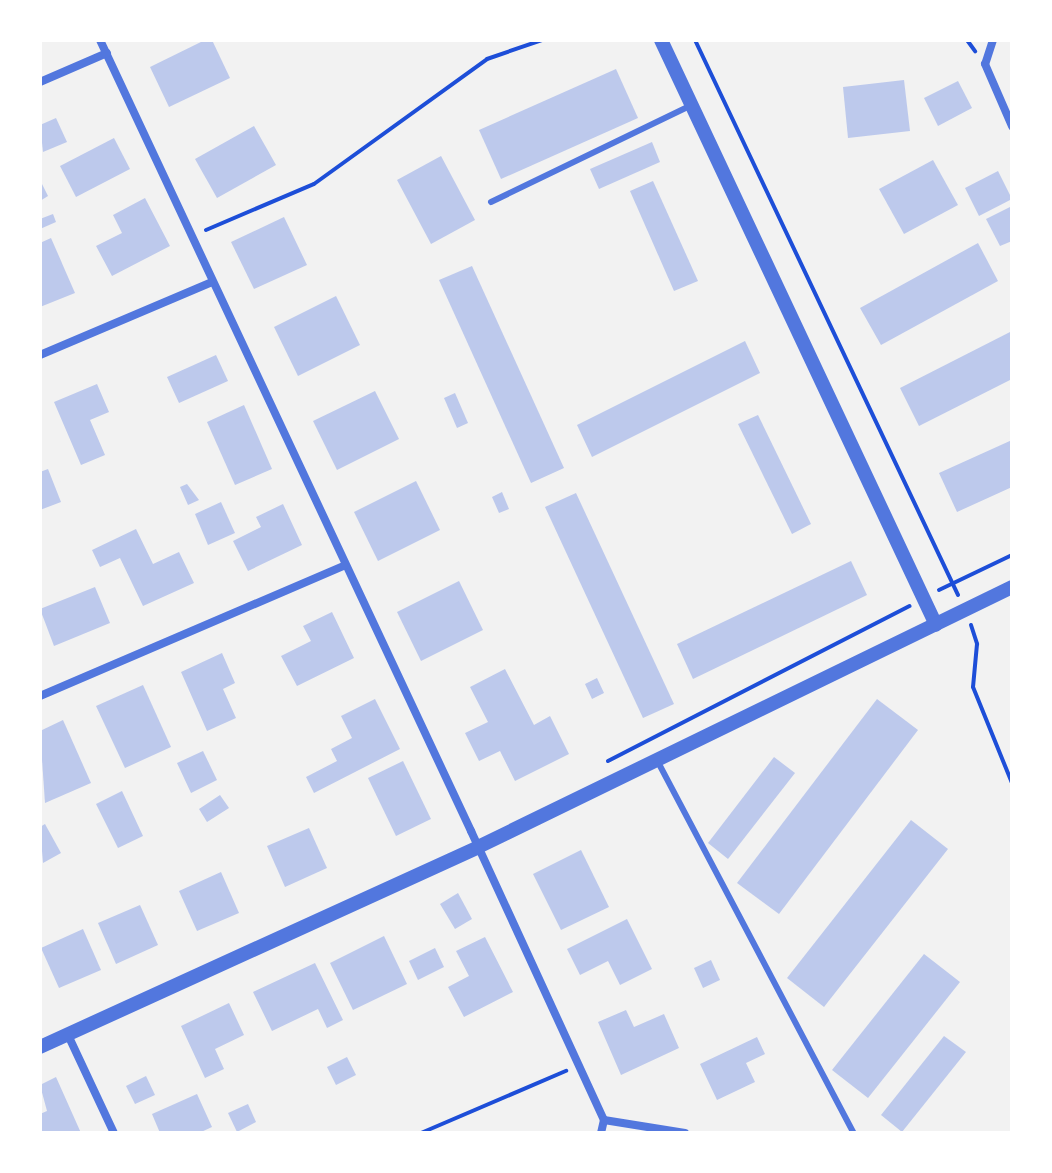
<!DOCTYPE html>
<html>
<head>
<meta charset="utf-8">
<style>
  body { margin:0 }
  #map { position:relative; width:1052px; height:1173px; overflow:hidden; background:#f2f2f2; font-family:"Sofia Sans Condensed",sans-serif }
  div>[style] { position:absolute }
  .building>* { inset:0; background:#bdc9ec }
  .path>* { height:4px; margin:-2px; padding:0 2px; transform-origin:2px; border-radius:2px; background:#1d4ed8 }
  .service>* { height:6px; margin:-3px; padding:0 3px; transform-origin:3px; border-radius:3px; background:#5277de }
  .minor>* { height:8px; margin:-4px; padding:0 4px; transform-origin:4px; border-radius:4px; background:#5277de }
  .tertiary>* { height:14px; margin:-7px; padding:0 7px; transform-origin:7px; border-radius:7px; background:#5277de }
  span { translate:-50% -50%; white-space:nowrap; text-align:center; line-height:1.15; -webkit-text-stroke:6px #fff; paint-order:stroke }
  .frame { position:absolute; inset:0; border:42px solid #fff; pointer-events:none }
</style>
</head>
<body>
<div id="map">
  <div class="building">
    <div style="clip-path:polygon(205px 40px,212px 40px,230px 78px,169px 107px,150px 67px)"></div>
    <div style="clip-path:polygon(616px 69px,638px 118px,501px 179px,479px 130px)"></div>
    <div style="clip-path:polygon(904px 80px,910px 131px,848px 138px,843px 87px)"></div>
    <div style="clip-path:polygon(958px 81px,972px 108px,938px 126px,924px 98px)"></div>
    <div style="clip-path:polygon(56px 118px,67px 142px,43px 152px,40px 125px)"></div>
    <div style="clip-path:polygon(254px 126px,276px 165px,217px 198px,195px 159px)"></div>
    <div style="clip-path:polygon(114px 138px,130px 169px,76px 197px,60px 166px)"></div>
    <div style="clip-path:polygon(652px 142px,660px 162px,599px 189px,590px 169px)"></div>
    <div style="clip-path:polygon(441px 156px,475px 220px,431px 244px,397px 180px)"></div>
    <div style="clip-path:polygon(933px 160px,958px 205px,904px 234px,879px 189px)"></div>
    <div style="clip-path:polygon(998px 171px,1012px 199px,979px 216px,965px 188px)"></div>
    <div style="clip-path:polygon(40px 180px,48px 196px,40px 201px)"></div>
    <div style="clip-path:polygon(653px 181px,698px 281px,674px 291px,630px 191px)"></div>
    <div style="clip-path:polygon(145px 198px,170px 246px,112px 276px,96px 246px,122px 233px,113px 215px)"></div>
    <div style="clip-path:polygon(1012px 206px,1012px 241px,1000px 246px,986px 219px)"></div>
    <div style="clip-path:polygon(53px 214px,56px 222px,40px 229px,40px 219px)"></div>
    <div style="clip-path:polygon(284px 217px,307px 265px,254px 289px,231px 242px)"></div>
    <div style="clip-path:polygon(51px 238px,75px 293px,40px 307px,40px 243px)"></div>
    <div style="clip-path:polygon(978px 243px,998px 281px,881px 345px,860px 308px)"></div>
    <div style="clip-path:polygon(472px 266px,564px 468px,531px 483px,439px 280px)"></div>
    <div style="clip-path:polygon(336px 296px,360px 345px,298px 376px,274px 327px)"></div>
    <div style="clip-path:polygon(1012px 331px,1012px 379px,919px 426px,900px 388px)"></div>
    <div style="clip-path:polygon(745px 341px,760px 373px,592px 457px,577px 425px)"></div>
    <div style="clip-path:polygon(216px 355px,228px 381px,179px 403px,167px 377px)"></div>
    <div style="clip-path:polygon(97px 384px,109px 412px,90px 420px,105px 455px,81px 465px,54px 402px)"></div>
    <div style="clip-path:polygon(375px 391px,399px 439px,337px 470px,313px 421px)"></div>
    <div style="clip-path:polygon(455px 393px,468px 423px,457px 428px,444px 398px)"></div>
    <div style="clip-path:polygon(244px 405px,272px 469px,235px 485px,207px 422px)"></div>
    <div style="clip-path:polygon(758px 415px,811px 524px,792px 534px,738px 424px)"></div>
    <div style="clip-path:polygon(1012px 440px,1012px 487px,957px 512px,939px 473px)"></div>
    <div style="clip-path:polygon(48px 469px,61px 502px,40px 510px,40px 472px)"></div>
    <div style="clip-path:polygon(416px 481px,440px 530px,378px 561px,354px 512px)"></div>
    <div style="clip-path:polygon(187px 484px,199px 500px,188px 505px,180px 487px)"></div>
    <div style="clip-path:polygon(502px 492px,509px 509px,499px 513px,492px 497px)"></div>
    <div style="clip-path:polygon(576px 493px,674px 704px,643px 718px,545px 507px)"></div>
    <div style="clip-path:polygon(221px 502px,235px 533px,208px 545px,195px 514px)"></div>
    <div style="clip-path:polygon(283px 504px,302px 545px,248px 571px,233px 541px,261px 527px,256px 517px)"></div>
    <div style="clip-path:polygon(136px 529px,153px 564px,179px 552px,194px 583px,143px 606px,120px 558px,100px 567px,92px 550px)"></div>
    <div style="clip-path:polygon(851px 561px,867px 595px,693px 679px,677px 644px)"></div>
    <div style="clip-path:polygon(459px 581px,483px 630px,421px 661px,397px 612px)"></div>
    <div style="clip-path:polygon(95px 587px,110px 623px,54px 646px,40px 609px)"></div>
    <div style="clip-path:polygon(332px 612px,354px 658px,297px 686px,281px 656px,311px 641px,303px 626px)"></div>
    <div style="clip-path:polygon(222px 653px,235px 683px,223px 689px,236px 718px,207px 731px,181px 672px)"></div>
    <div style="clip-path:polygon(505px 669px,534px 725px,550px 716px,569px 754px,515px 781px,500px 751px,479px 761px,465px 733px,488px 722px,470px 687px)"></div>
    <div style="clip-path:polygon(597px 678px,604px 693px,592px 699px,585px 684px)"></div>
    <div style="clip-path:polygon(143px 685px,171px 747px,125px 768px,96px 706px)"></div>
    <div style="clip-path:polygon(375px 699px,400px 749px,314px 793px,306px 777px,337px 761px,331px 749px,352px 738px,341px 716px)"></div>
    <div style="clip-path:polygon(877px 699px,918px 730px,779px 914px,737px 883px)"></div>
    <div style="clip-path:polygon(63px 720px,91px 783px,45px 803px,40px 731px)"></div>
    <div style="clip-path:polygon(203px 751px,217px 780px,191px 793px,177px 763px)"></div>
    <div style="clip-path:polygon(774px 757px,795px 773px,728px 859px,708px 843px)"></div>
    <div style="clip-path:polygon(403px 761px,431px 819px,396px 836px,368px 778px)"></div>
    <div style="clip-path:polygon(122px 791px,143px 836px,118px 848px,96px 804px)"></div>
    <div style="clip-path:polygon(220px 795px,229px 808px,207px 822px,199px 809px)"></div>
    <div style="clip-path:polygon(911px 820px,948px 849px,824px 1007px,787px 978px)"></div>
    <div style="clip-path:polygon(45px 824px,61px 853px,43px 863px,40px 827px)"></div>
    <div style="clip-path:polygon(309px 828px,327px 868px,285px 887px,267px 846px)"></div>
    <div style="clip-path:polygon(581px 850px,609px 907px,561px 930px,533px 874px)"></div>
    <div style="clip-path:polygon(221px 872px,239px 913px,197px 931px,179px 891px)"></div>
    <div style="clip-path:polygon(458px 893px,472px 919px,455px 929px,440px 904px)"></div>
    <div style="clip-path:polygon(140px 905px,158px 945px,116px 964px,98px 923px)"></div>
    <div style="clip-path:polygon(627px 919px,652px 969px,620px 985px,608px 961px,580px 975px,567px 949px)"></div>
    <div style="clip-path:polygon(83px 929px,101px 970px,59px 988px,41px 948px)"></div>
    <div style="clip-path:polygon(384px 936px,407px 984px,353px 1010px,330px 963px)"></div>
    <div style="clip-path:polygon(485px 937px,513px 992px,464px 1017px,448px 987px,469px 976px,456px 951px)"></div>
    <div style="clip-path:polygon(435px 948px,444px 967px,418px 980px,409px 961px)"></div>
    <div style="clip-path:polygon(924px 954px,960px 982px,868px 1098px,832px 1070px)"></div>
    <div style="clip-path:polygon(711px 960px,720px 980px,703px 988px,694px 968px)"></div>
    <div style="clip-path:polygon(315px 963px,343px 1020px,327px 1028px,318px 1009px,272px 1031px,253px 992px)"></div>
    <div style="clip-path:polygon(229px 1003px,244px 1035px,215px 1049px,224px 1069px,205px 1078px,181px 1026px)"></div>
    <div style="clip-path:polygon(626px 1010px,634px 1027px,664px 1014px,679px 1048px,621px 1075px,598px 1022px)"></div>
    <div style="clip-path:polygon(944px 1036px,966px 1052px,902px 1132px,881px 1115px)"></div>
    <div style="clip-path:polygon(757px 1037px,765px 1054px,746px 1063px,755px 1082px,717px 1100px,700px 1064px)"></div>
    <div style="clip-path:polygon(347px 1057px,356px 1075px,336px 1085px,327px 1067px)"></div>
    <div style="clip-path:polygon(146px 1076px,155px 1095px,135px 1104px,126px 1086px)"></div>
    <div style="clip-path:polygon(56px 1077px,81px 1133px,40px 1133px,40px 1114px,47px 1111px,40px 1085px)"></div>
    <div style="clip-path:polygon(197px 1094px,212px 1127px,199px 1133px,160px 1133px,152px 1114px)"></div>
    <div style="clip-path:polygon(248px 1104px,256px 1122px,237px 1132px,228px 1113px)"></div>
  </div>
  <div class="path">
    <div style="left:695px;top:40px;width:614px;rotate:64.64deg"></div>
    <div style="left:967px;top:40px;width:14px;rotate:54deg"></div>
    <div style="left:206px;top:230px;width:117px;rotate:-23.1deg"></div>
    <div style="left:314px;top:184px;width:213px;rotate:-35.8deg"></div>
    <div style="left:487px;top:59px;width:58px;rotate:-19.1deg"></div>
    <div style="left:939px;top:590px;width:81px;rotate:-25.6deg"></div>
    <div style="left:971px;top:625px;width:20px;rotate:72deg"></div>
    <div style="left:977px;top:644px;width:43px;rotate:95.3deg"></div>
    <div style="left:973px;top:687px;width:104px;rotate:67.9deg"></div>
    <div style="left:608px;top:761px;width:339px;rotate:-27.2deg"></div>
    <div style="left:421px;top:1133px;width:158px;rotate:-23.2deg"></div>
  </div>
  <div class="service">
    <div style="left:491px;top:202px;width:223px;rotate:-25.8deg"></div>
    <div style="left:658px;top:762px;width:420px;rotate:62.2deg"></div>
  </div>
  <div class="minor">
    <div style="left:100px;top:40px;width:874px;rotate:64.87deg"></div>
    <div style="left:471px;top:831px;width:318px;rotate:65.3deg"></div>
    <div style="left:604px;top:1120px;width:13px;rotate:103deg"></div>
    <div style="left:993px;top:40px;width:25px;rotate:108deg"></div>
    <div style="left:985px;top:64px;width:68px;rotate:66.5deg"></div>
    <div style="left:40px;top:82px;width:73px;rotate:-23.4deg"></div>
    <div style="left:40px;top:355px;width:185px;rotate:-23deg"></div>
    <div style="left:40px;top:696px;width:331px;rotate:-23.2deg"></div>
    <div style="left:68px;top:1035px;width:108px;rotate:64.9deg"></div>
    <div style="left:604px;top:1120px;width:82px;rotate:9.1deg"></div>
  </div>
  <div class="tertiary">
    <div style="left:661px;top:40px;width:646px;rotate:64.82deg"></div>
    <div style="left:40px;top:1047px;width:482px;rotate:-24.5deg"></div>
    <div style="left:478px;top:847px;width:594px;rotate:-25.96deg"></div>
  </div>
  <div class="frame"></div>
</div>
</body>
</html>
